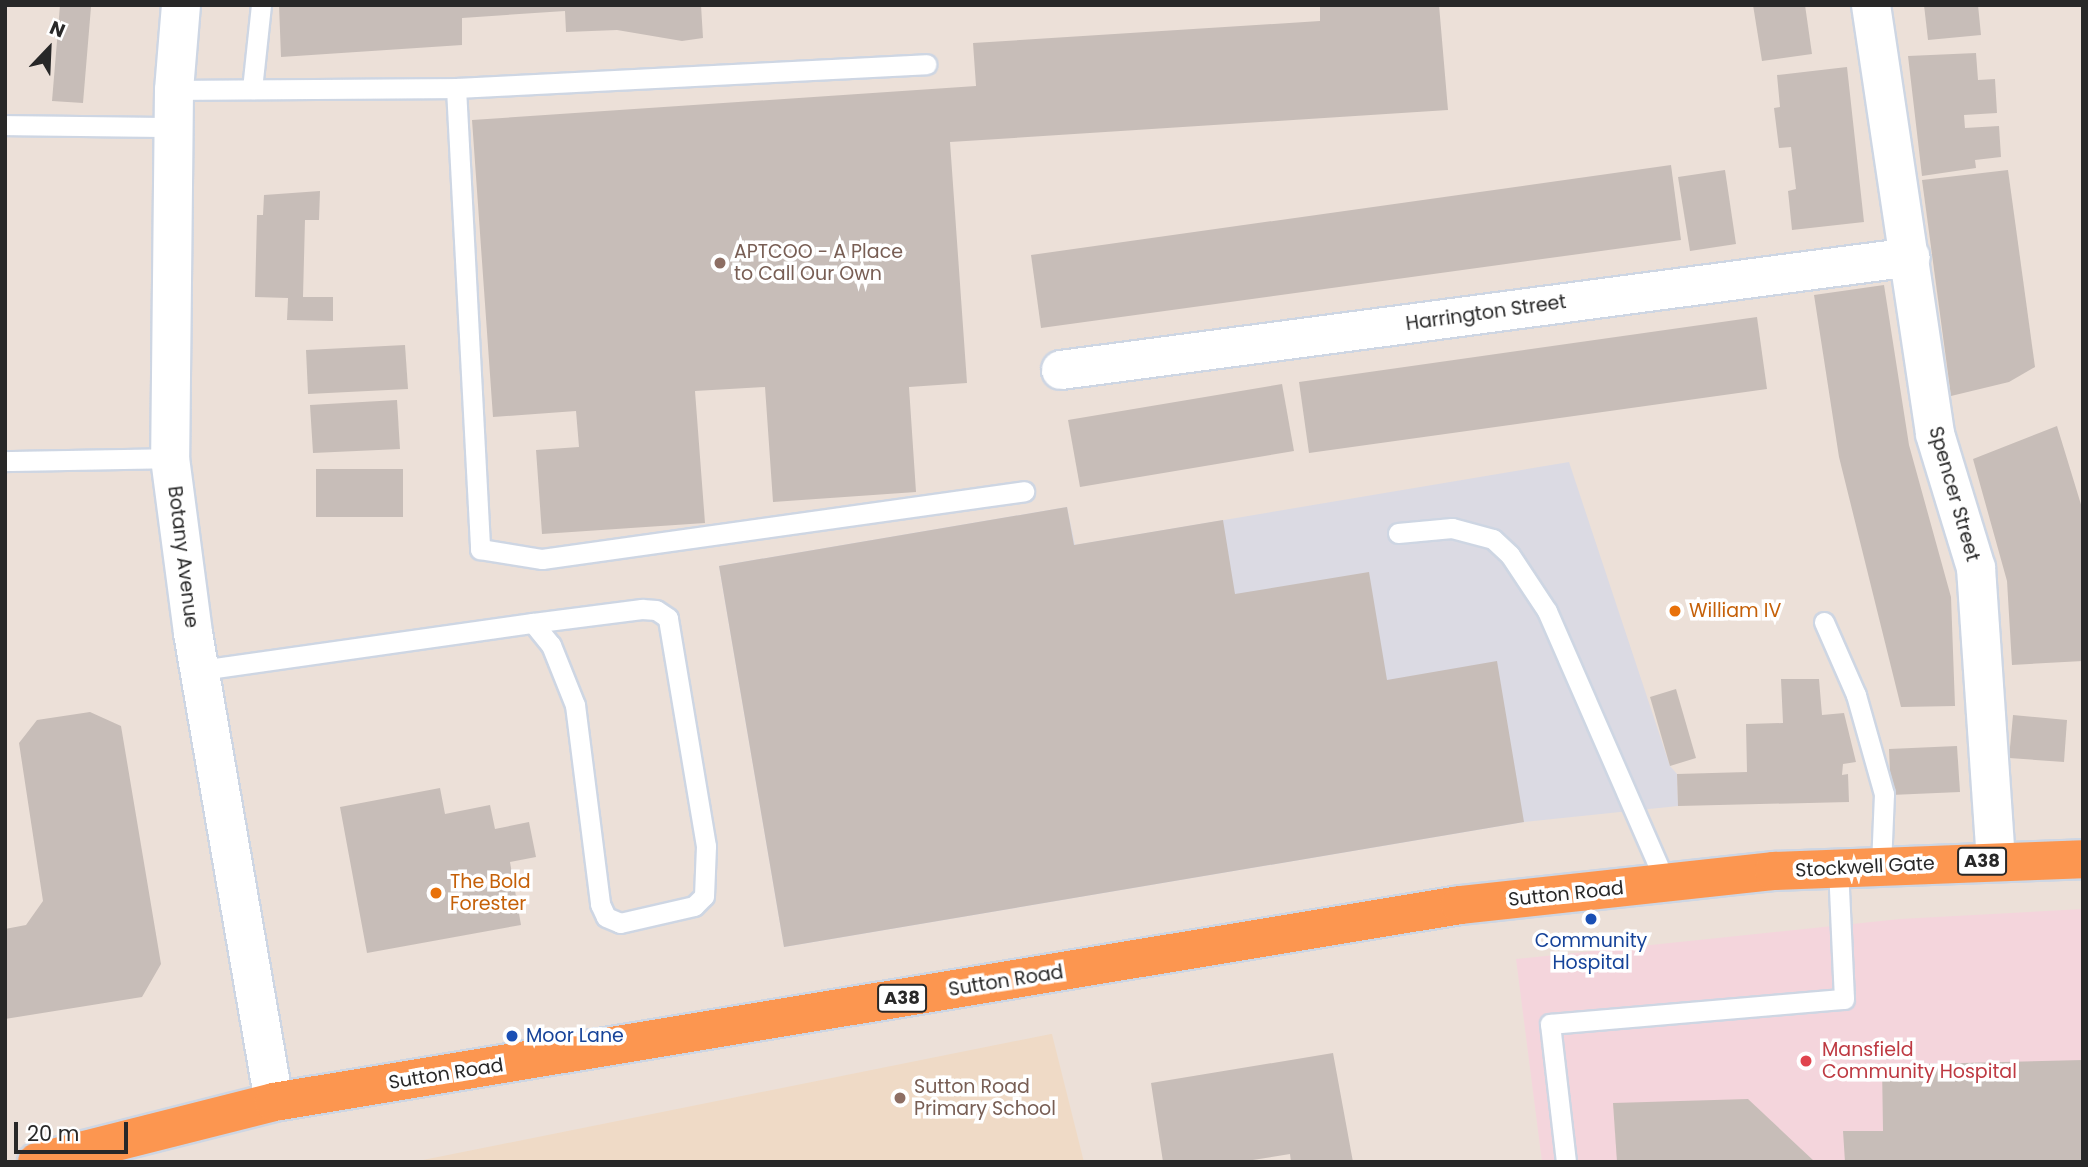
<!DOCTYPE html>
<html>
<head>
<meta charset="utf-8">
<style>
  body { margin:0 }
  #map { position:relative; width:2088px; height:1167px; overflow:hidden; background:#ece0d8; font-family:Poppins,sans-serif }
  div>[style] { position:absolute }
  .industrial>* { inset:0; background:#dbdae3 }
  .education>* { inset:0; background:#efdac6 }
  .medical>* { inset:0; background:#f4d5dc }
  .building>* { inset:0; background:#c7bdb8 }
  .roads { filter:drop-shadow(2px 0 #ced6e3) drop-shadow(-2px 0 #ced6e3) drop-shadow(0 2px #ced6e3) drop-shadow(0 -2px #ced6e3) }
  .service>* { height:19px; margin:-9.5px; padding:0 9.5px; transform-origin:9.5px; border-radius:9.5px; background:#fff }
  .minor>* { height:38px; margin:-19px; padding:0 19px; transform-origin:19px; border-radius:19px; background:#fff }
  .trunk>* { height:38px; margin:-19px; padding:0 19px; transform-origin:19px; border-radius:19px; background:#fc9650 }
  .dots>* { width:19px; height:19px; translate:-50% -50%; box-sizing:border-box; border:4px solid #fff; border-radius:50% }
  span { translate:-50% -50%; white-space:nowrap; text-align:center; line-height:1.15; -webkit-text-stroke:7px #fff; paint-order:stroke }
  .shield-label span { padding:2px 5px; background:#fff; border:2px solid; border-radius:5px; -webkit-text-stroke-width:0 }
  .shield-label { font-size:18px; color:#282828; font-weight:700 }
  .education-label { font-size:19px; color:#785e54 }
  .left { translate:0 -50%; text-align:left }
  .street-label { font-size:19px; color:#282828 }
  .food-label { font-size:19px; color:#c56008 }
  .transit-label { font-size:19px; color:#164399 }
  .health-label { font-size:19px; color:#be3a42 }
  .frame { position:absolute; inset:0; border:7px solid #282828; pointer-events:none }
  .north { position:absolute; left:14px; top:14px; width:70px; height:70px; -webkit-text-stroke:5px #fff; paint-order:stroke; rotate:23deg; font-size:19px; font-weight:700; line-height:28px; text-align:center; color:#282828 }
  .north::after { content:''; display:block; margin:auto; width:24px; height:32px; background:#282828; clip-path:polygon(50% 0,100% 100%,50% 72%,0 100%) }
  .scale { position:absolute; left:14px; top:1122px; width:114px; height:32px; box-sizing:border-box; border:4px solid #282828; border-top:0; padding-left:9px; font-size:21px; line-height:24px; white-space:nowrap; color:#282828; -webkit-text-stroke:5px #fff; paint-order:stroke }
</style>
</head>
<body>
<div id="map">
  <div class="industrial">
    <div style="clip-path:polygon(1569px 462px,1670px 766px,1677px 774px,1678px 806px,1524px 822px,784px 947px,719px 566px,1067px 507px,1075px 545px)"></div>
  </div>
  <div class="education">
    <div style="clip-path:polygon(1052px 1034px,1084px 1162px,413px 1162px,1051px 1034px)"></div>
  </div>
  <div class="medical">
    <div style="clip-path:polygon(2083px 909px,2083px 1162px,1542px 1162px,1516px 959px,1900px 919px)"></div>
  </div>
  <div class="building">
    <div style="clip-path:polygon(60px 5px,91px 7px,83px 103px,52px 101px)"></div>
    <div style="clip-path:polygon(279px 5px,701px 5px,703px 38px,682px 41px,617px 30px,566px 32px,565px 11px,462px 18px,462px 45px,281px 57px)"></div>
    <div style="clip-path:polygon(1320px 5px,1439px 5px,1448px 110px,950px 142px,967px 383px,909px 387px,916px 492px,773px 502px,765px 387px,695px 391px,705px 523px,542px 534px,536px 450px,579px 447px,576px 411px,493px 417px,472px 120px,976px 86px,973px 43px,1320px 21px)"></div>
    <div style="clip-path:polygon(1753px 5px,1805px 5px,1812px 54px,1762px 61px)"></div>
    <div style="clip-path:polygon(1924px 5px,1978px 5px,1981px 35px,1928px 40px)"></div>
    <div style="clip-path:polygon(1976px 53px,1978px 80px,1995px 79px,1997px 113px,1964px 115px,1965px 128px,1999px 126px,2001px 157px,1975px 160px,1976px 168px,1922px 176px,1908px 56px)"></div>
    <div style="clip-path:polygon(1847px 67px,1864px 222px,1792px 230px,1788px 191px,1796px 189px,1791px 147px,1779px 148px,1774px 108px,1780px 107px,1777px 75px)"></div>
    <div style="clip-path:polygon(1671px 165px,1681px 240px,1041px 328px,1031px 255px)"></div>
    <div style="clip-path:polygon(1725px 170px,1736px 244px,1690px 251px,1678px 177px)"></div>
    <div style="clip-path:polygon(2008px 170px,2035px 367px,2009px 382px,1951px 396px,1922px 180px)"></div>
    <div style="clip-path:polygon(320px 191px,319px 220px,305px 220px,303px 297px,333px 297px,333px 321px,287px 320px,288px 298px,255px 297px,257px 215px,263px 215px,264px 195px)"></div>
    <div style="clip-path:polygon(1884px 285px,1909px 445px,1951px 597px,1955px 706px,1901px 707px,1839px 457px,1814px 295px)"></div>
    <div style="clip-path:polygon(1757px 317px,1767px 389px,1309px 453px,1299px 382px)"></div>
    <div style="clip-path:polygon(405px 345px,408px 389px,308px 394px,306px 350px)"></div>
    <div style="clip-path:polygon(1282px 384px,1294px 451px,1080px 487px,1068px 420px)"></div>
    <div style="clip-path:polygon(397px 400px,400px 449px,313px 453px,310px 405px)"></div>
    <div style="clip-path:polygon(2057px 426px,2083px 511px,2083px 661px,2012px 665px,2007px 581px,1973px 459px)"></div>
    <div style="clip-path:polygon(316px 469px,403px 469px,403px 517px,316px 517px)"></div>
    <div style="clip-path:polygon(1067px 507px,1074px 545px,1223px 520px,1235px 594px,1369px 572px,1387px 680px,1497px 661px,1524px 822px,784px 947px,719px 566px)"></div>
    <div style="clip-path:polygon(1781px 679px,1819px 679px,1822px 715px,1844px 713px,1856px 762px,1843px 764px,1842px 775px,1848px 774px,1849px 802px,1678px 806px,1677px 774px,1747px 772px,1746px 724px,1783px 723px)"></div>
    <div style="clip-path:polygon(1676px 689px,1696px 758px,1670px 766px,1650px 697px)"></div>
    <div style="clip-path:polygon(90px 712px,121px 726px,161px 964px,142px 997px,5px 1019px,5px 929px,26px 925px,43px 901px,19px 743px,37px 720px)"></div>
    <div style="clip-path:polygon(2013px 715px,2067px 720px,2064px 762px,2009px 758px)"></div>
    <div style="clip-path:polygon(1957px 746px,1960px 792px,1891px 795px,1889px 749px)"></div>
    <div style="clip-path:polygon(440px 788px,445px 814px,490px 805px,495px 829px,529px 822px,536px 857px,510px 862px,521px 925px,367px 953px,340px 807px)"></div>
    <div style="clip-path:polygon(1333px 1053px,1353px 1162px,1291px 1162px,1290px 1154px,1240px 1162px,1163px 1162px,1151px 1083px)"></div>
    <div style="clip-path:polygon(2083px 1060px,2083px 1162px,1845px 1162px,1843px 1131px,1883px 1131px,1882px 1065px)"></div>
    <div style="clip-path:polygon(1748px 1099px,1815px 1162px,1617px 1162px,1613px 1103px)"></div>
  </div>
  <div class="roads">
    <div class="service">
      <div style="left:456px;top:88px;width:471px;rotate:-2.9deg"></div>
      <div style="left:252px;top:89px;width:84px;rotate:-83.9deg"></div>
      <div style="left:174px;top:90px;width:282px;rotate:-0.4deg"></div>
      <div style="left:456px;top:88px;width:462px;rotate:87deg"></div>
      <div style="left:480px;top:549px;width:63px;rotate:9.2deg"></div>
      <div style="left:542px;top:559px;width:487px;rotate:-8deg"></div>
      <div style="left:5px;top:125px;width:169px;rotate:0.7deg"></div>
      <div style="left:5px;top:461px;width:165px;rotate:-1deg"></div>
      <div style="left:1398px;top:533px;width:54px;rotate:-5.3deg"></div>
      <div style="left:1452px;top:528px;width:42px;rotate:15deg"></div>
      <div style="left:1493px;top:539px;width:23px;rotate:43deg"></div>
      <div style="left:1510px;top:555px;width:67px;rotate:56.5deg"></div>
      <div style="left:1547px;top:611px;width:297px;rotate:66.4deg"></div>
      <div style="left:1824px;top:622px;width:80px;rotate:66.3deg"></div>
      <div style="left:1856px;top:695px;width:103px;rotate:74.2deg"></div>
      <div style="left:1884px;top:794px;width:71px;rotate:92.4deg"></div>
      <div style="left:201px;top:670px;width:335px;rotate:-8.1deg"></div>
      <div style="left:533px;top:623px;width:28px;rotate:51deg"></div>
      <div style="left:551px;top:645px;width:65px;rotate:68.2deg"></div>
      <div style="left:575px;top:705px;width:201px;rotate:82.8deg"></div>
      <div style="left:600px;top:904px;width:14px;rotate:65deg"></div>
      <div style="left:606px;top:917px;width:15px;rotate:23deg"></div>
      <div style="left:620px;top:923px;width:76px;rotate:-12.9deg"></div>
      <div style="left:694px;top:906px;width:14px;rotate:-45deg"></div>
      <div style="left:704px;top:896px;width:50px;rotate:-87.7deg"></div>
      <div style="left:706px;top:846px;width:231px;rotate:-99.5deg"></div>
      <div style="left:668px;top:618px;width:14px;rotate:-146deg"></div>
      <div style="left:656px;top:610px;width:14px;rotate:-176deg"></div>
      <div style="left:642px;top:609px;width:110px;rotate:172.7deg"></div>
      <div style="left:1566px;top:1162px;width:139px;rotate:-96.6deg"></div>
      <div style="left:1550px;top:1024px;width:295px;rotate:-4.9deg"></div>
      <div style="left:1844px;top:999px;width:131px;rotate:-92.6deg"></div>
    </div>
    <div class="minor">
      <div style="left:181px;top:5px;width:85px;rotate:94.7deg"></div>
      <div style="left:174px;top:90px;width:368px;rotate:90.6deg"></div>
      <div style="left:170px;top:458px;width:177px;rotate:82.5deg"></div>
      <div style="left:193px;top:633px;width:476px;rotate:80.2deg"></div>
      <div style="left:1871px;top:5px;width:434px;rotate:81.5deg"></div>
      <div style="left:1935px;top:434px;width:140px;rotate:73deg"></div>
      <div style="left:1976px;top:568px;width:294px;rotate:86.1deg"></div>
      <div style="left:1061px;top:370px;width:857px;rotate:-7.57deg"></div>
    </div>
    <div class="trunk">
      <div style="left:37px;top:1162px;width:244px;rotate:-14.2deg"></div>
      <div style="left:274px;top:1102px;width:1202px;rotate:-9.43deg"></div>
      <div style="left:1460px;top:905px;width:316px;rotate:-6.2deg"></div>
      <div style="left:1774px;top:871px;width:309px;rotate:-2.2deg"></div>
    </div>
  </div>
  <div class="dots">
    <div style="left:720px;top:263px;background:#8d6e63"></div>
    <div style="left:1675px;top:611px;background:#e8710a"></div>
    <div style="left:436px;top:893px;background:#e8710a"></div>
    <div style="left:1591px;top:919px;background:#1a4fb4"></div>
    <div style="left:512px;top:1036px;background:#1a4fb4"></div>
    <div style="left:1806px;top:1061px;background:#e0444e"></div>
    <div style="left:900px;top:1098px;background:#8d6e63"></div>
  </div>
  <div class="shield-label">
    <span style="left:1982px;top:861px">A38</span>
    <span style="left:902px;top:998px">A38</span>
  </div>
  <div class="education-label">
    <span class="left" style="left:734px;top:263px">APTCOO - A Place<br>to Call Our Own</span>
    <span class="left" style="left:914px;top:1098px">Sutton Road<br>Primary School</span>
  </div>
  <div class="street-label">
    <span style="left:1486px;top:313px;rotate:-8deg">Harrington Street</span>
    <span style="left:1954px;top:494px;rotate:74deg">Spencer Street</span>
    <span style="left:183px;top:557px;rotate:83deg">Botany Avenue</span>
    <span style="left:1865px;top:867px;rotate:-3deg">Stockwell Gate</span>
    <span style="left:1566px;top:894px;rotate:-6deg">Sutton Road</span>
    <span style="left:1006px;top:981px;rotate:-9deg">Sutton Road</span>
    <span style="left:446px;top:1074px;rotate:-9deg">Sutton Road</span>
  </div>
  <div class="food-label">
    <span class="left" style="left:1689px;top:611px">William IV</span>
    <span class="left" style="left:450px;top:893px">The Bold<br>Forester</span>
  </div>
  <div class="transit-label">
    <span style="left:1591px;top:952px">Community<br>Hospital</span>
    <span class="left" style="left:526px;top:1036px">Moor Lane</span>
  </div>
  <div class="health-label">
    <span class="left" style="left:1822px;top:1061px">Mansfield<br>Community Hospital</span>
  </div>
  <div class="frame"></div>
  <div class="north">N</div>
  <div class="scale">20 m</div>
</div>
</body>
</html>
